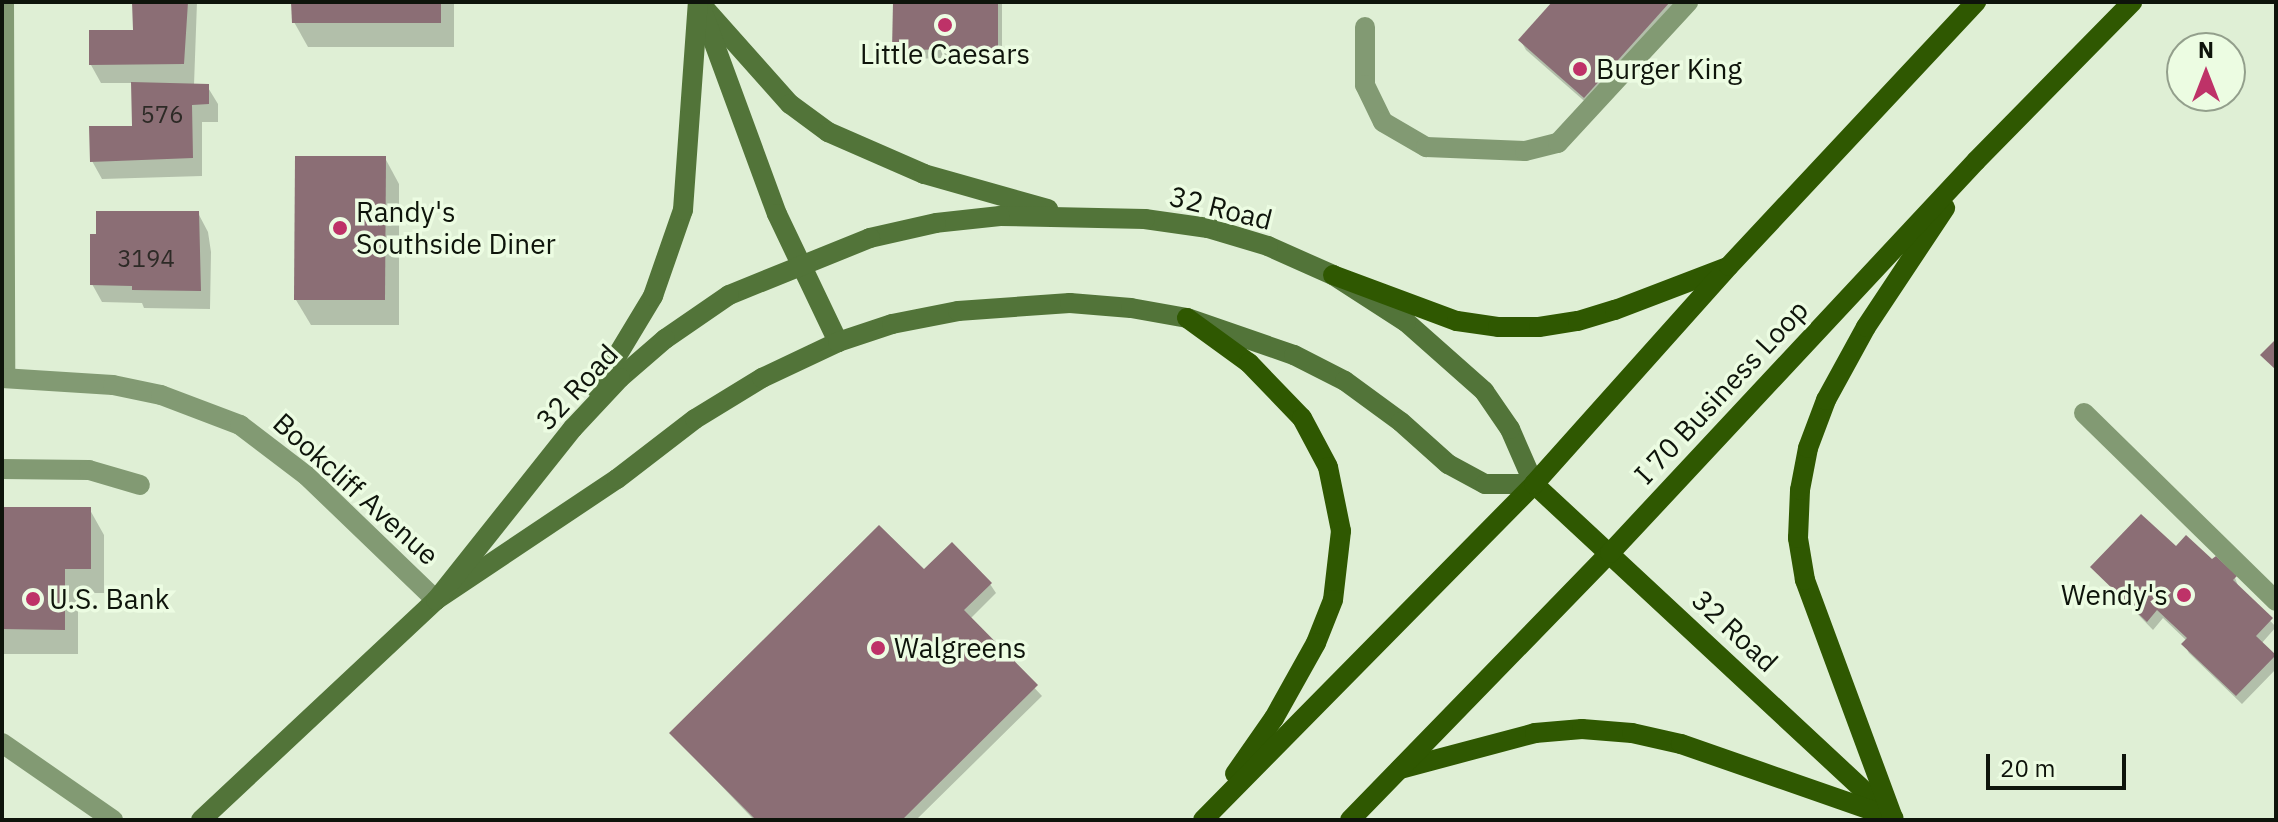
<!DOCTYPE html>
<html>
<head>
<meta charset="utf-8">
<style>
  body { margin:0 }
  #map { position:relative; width:2278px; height:822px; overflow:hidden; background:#dfefd5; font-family:"IBM Plex Sans",sans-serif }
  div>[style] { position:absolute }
  .shadow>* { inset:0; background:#0003 }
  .building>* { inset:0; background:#8b6e75 }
  .lane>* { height:20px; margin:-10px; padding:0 10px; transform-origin:10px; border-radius:10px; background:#829a73 }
  .street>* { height:20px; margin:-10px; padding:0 10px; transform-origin:10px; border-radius:10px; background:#829a73 }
  .secondary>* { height:20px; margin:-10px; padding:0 10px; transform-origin:10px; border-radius:10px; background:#527439 }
  .primary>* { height:20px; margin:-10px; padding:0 10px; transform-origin:10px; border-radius:10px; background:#2f5801 }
  .dots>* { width:22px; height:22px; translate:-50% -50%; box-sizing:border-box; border:4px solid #ecfce2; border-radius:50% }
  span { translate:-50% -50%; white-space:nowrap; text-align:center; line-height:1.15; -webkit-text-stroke:7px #ecfce2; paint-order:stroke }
  .number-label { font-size:24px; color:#2d2a26 }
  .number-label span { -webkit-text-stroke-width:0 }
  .poi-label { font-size:28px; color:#0e140b }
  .left { translate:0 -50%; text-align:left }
  .right { translate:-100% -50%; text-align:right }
  .street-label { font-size:28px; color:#0e140b }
  .frame { position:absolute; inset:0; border:4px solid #0e140b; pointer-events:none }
  .north { position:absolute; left:2166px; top:32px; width:80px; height:80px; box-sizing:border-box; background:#ecfce2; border:2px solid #939f8c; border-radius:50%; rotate:0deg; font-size:22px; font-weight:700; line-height:32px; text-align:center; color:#0e140b }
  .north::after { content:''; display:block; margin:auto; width:28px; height:36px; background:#be3268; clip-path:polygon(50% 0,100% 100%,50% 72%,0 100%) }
  .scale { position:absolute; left:1986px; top:754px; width:140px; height:36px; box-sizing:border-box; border:4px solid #0e140b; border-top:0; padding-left:10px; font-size:24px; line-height:28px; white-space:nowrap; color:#0e140b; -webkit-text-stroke:6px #ecfce2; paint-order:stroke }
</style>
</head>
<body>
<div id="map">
  <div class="shadow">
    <div style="clip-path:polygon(134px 2px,197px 2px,194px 85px,207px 86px,218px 104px,218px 122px,202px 122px,202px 176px,102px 179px,92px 161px,134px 128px,133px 83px,101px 83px,91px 65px,135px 32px)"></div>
    <div style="clip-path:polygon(294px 2px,454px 2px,454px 47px,308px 47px,294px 22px)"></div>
    <div style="clip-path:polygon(895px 2px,1002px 2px,1002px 57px,899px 59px,894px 50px)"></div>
    <div style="clip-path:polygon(1555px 2px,1682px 2px,1590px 106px,1526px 50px,1521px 41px)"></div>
    <div style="clip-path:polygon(385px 158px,399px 184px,399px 325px,311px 325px,296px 300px)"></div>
    <div style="clip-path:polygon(198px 213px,208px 232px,211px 252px,210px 309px,144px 308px,142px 303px,102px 302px,92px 284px,98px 236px)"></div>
    <div style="clip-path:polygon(2px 510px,90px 510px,104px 535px,104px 593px,78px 593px,78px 654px,2px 654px)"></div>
    <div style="clip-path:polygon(2176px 549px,2235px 578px,2239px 588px,2276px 627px,2261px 644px,2274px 656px,2276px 669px,2242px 704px,2189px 653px,2184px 644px,2187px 641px,2163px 618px,2153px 630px,2092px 567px)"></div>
    <div style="clip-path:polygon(924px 572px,990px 584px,996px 593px,970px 619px,1042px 696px,916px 820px,754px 820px,672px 734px)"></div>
  </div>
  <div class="building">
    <div style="clip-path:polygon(132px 2px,188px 2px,184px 64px,89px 65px,89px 30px,133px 30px)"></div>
    <div style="clip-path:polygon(291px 2px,441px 2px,441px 23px,292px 23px)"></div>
    <div style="clip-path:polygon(893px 2px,998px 2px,998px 49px,892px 50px)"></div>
    <div style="clip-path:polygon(1552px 2px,1670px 2px,1584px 98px,1518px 40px)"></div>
    <div style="clip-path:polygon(131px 82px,209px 84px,209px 104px,192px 105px,193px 158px,90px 162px,89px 126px,132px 126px)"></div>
    <div style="clip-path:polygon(295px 156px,386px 156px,385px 300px,294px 300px)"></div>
    <div style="clip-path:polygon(96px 211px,199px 211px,201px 291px,132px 290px,132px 286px,90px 285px,90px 234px,96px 234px)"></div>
    <div style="clip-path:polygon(2276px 339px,2276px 370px,2260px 355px)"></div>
    <div style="clip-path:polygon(2px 507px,91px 507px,91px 569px,65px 569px,65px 630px,2px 629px)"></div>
    <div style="clip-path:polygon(2141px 514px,2176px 546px,2186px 535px,2212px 559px,2216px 556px,2237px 576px,2233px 580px,2273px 618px,2256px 636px,2276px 655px,2236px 696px,2181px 644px,2187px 638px,2157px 610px,2147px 622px,2090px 567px)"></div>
    <div style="clip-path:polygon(879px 525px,924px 569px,952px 542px,992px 583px,964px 610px,1038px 685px,902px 820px,756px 820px,669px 733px)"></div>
  </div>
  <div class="lane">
    <div style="left:1365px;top:27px;width:58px;rotate:90deg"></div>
    <div style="left:1365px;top:85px;width:41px;rotate:64.1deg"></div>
    <div style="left:1383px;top:122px;width:50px;rotate:30.2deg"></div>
    <div style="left:1426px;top:147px;width:99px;rotate:2.3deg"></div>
    <div style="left:1525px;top:151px;width:34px;rotate:-14deg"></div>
    <div style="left:1558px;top:143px;width:192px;rotate:-47.3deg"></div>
    <div style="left:2084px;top:413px;width:269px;rotate:44.4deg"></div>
    <div style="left:2px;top:469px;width:87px;rotate:0.7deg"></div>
    <div style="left:89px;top:470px;width:53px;rotate:16.4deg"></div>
    <div style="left:2px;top:743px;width:135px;rotate:34.7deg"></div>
  </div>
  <div class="street">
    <div style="left:4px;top:2px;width:376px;rotate:89.8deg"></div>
    <div style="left:2px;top:378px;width:111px;rotate:3.6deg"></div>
    <div style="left:113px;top:385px;width:49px;rotate:11.8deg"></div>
    <div style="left:161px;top:395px;width:85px;rotate:20.8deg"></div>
    <div style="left:240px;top:425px;width:84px;rotate:37.3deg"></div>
    <div style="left:307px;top:476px;width:179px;rotate:43.9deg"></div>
  </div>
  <div class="secondary">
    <div style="left:699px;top:2px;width:137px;rotate:48.3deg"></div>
    <div style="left:790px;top:104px;width:47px;rotate:36.4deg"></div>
    <div style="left:828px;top:132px;width:105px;rotate:23.6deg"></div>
    <div style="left:924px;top:174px;width:129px;rotate:15.8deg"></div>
    <div style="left:703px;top:13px;width:214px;rotate:69.8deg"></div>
    <div style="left:777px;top:214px;width:142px;rotate:64.5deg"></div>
    <div style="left:597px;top:389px;width:109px;rotate:-58.9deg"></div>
    <div style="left:653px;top:296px;width:91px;rotate:-70.8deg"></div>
    <div style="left:683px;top:210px;width:209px;rotate:-85.9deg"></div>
    <div style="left:201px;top:820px;width:322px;rotate:-43.1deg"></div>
    <div style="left:436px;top:600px;width:218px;rotate:-33.8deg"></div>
    <div style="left:617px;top:479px;width:98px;rotate:-37.6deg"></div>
    <div style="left:695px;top:419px;width:79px;rotate:-31.5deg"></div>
    <div style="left:762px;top:378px;width:84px;rotate:-25.3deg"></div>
    <div style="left:838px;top:342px;width:57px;rotate:-18.4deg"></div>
    <div style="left:892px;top:324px;width:67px;rotate:-11.1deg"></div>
    <div style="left:958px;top:311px;width:112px;rotate:-4.1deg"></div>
    <div style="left:1070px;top:303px;width:61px;rotate:4.7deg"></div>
    <div style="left:1131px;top:308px;width:57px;rotate:10.1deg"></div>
    <div style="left:1187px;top:318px;width:113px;rotate:19.1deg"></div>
    <div style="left:1294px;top:355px;width:57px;rotate:27deg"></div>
    <div style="left:1345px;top:381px;width:69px;rotate:36.2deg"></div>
    <div style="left:1401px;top:422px;width:63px;rotate:41.8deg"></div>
    <div style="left:1448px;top:464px;width:42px;rotate:28.4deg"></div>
    <div style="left:1485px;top:484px;width:49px"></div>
    <div style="left:1534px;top:484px;width:60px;rotate:-113.6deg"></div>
    <div style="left:1510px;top:429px;width:46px;rotate:-124.4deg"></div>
    <div style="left:1484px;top:391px;width:104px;rotate:-138.5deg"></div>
    <div style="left:1406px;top:322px;width:87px;rotate:-147.2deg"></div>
    <div style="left:1333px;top:275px;width:71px;rotate:-156deg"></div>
    <div style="left:1268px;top:246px;width:63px;rotate:-163.3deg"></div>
    <div style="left:1208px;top:228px;width:64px;rotate:-171.9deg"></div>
    <div style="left:1145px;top:219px;width:145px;rotate:-178.8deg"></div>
    <div style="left:1000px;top:216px;width:64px;rotate:173.8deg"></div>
    <div style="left:936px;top:223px;width:68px;rotate:167.2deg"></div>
    <div style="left:870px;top:238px;width:152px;rotate:158deg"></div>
    <div style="left:729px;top:295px;width:78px;rotate:145.5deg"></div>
    <div style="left:665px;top:339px;width:60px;rotate:139.1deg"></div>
    <div style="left:620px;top:378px;width:69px;rotate:133.2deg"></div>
    <div style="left:573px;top:428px;width:220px;rotate:128.5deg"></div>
  </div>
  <div class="primary">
    <div style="left:1333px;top:275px;width:132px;rotate:20.4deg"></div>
    <div style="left:1457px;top:321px;width:41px;rotate:8.3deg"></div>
    <div style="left:1498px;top:327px;width:41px"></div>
    <div style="left:1539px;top:327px;width:39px;rotate:-9deg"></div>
    <div style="left:1578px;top:321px;width:39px;rotate:-17deg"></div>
    <div style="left:1615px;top:310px;width:118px;rotate:-20.9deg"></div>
    <div style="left:1187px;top:318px;width:77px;rotate:36deg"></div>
    <div style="left:1249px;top:363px;width:76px;rotate:46.1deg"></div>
    <div style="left:1302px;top:418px;width:55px;rotate:62deg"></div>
    <div style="left:1328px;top:467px;width:65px;rotate:78.5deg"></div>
    <div style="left:1341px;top:531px;width:69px;rotate:96.6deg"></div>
    <div style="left:1333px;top:600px;width:46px;rotate:111.6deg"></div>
    <div style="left:1316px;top:643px;width:86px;rotate:119.2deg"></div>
    <div style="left:1274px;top:718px;width:68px;rotate:124.9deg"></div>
    <div style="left:1534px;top:484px;width:480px;rotate:42.9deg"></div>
    <div style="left:1400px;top:769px;width:140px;rotate:-14.9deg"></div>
    <div style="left:1535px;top:733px;width:47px;rotate:-4.9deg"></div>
    <div style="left:1582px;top:729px;width:50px;rotate:4.6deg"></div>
    <div style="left:1632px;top:733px;width:50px;rotate:12.7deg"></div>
    <div style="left:1681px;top:744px;width:225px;rotate:19.2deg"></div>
    <div style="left:1893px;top:818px;width:254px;rotate:-110.3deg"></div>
    <div style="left:1805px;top:580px;width:43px;rotate:-99.5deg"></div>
    <div style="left:1798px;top:538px;width:48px;rotate:-87.6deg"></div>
    <div style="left:1800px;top:490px;width:43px;rotate:-79.2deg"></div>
    <div style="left:1808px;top:448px;width:51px;rotate:-69.4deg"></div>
    <div style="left:1826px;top:400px;width:83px;rotate:-61.3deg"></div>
    <div style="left:1866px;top:327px;width:143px;rotate:-56.4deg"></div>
    <div style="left:1203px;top:820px;width:472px;rotate:-45.4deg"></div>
    <div style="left:1534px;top:484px;width:292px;rotate:-48.2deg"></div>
    <div style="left:1729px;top:266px;width:362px;rotate:-46.9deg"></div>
    <div style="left:1350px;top:820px;width:373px;rotate:-45.8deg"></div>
    <div style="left:1610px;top:553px;width:536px;rotate:-46.96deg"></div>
    <div style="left:1976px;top:161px;width:223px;rotate:-45.5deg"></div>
  </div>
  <div class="dots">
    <div style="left:945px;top:25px;background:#be3268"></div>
    <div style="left:1580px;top:69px;background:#be3268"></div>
    <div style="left:340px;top:228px;background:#be3268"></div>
    <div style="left:2184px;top:595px;background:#be3268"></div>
    <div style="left:33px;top:599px;background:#be3268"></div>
    <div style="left:878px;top:648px;background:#be3268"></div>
  </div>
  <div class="number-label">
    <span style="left:162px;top:115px">576</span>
    <span style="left:146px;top:259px">3194</span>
  </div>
  <div class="poi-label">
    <span style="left:945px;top:54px">Little Caesars</span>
    <span class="left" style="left:1596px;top:69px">Burger King</span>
    <span class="left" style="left:356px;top:228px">Randy's<br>Southside Diner</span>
    <span class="right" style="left:2168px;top:595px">Wendy's</span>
    <span class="left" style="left:49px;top:599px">U.S. Bank</span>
    <span class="left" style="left:894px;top:648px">Walgreens</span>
  </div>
  <div class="street-label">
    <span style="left:1221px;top:208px;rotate:14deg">32 Road</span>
    <span style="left:577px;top:387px;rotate:-47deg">32 Road</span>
    <span style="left:1721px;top:392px;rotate:-47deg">I 70 Business Loop</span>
    <span style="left:356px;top:489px;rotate:42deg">Bookcliff Avenue</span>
    <span style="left:1735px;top:631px;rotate:43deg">32 Road</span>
  </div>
  <div class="frame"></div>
  <div class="north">N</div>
  <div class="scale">20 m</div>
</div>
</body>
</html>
